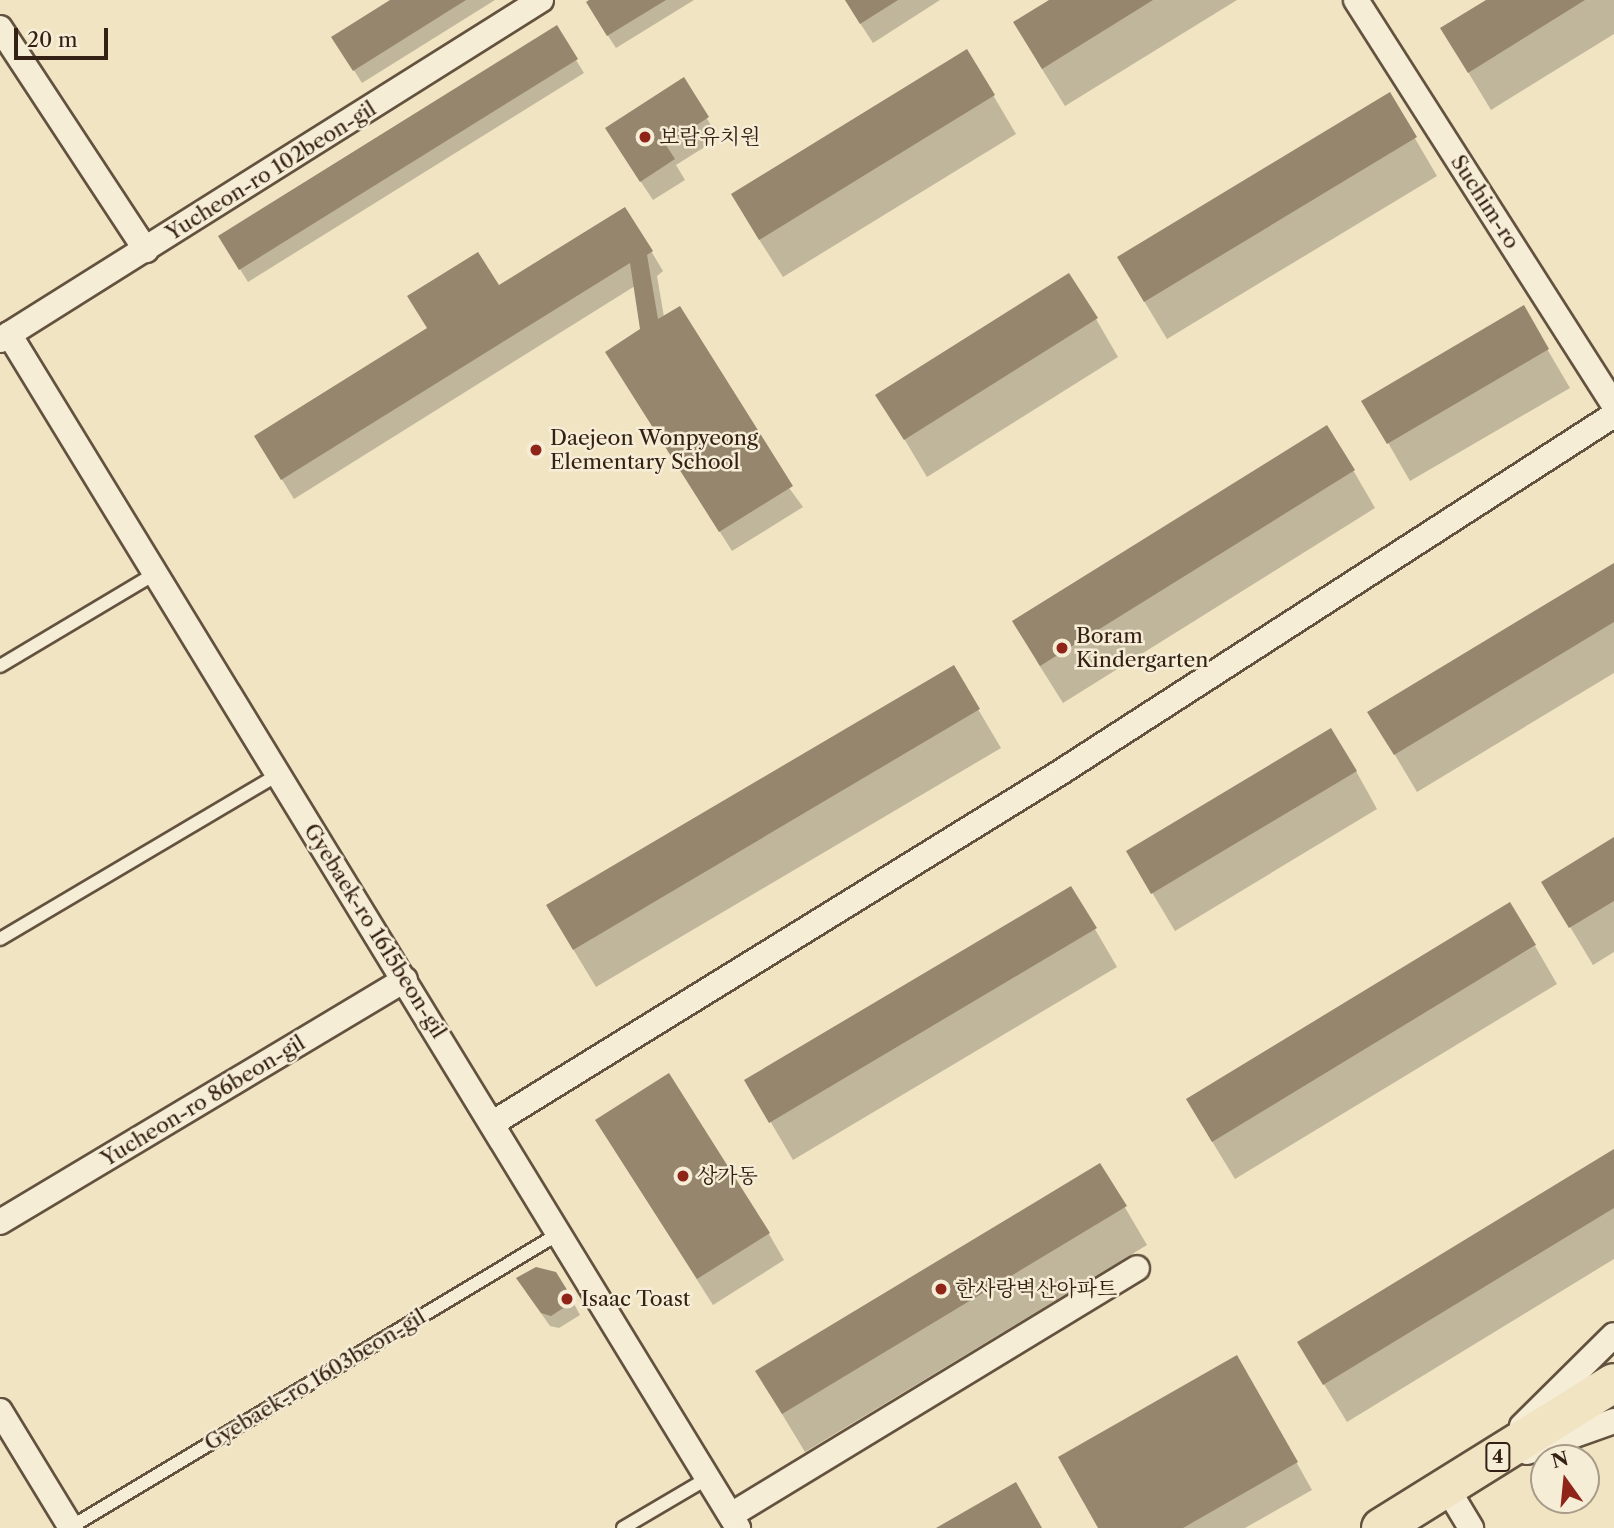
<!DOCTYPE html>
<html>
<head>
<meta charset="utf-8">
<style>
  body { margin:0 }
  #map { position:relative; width:1614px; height:1528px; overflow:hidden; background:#f1e4c2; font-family:"Libre Caslon Text","Noto Serif KR",serif }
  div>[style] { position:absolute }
  .shadow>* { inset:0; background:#0003 }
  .building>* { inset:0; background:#96866e }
  .roads { filter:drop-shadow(2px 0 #63523f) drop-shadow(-2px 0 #63523f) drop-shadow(0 2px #63523f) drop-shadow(0 -2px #63523f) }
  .lane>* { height:12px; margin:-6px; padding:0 6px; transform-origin:6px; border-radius:6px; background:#f6edd7 }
  .street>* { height:24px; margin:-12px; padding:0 12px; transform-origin:12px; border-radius:12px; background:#f6edd7 }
  .primary>* { height:38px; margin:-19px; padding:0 19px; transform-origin:19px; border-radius:19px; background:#f1e4c2 }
  .dots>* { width:19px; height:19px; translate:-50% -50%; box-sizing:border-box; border:4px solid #f6edd7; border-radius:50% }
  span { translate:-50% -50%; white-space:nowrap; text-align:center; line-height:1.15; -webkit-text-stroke:5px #f6edd7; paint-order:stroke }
  .shield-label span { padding:2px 5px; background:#f6edd7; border:2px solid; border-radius:5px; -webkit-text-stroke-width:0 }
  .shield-label { font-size:19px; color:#342113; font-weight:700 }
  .poi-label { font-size:21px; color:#342113 }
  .left { translate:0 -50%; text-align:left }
  .street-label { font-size:21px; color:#342113 }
  .north { position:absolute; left:1530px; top:1444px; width:70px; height:70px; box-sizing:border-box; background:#f6edd7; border:2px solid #a89b89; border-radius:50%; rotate:345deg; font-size:19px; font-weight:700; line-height:28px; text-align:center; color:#342113 }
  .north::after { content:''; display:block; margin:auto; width:24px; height:32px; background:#8f2418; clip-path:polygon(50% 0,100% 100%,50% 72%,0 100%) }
  .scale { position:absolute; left:14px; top:28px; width:94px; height:32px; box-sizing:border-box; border:4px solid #342113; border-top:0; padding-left:9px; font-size:21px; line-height:24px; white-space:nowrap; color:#342113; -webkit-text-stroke:5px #f6edd7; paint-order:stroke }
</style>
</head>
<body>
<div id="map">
  <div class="shadow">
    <div style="clip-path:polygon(394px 0,495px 0,362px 83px,341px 50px)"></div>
    <div style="clip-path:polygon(592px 0,694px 0,616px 48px,595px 16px)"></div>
    <div style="clip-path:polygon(845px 0,940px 0,873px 43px)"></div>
    <div style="clip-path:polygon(1052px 0,1237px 0,1065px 106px,1037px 61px)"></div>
    <div style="clip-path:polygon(1489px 0,1614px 0,1614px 34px,1491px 110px,1465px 67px)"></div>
    <div style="clip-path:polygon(967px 51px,1016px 134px,783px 277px,755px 233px)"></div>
    <div style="clip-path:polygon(576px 60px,584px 73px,248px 282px,228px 250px)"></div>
    <div style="clip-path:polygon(683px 80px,719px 138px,676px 165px,685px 180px,653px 200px,619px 149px)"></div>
    <div style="clip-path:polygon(1389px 94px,1437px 176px,1167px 339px,1141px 296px)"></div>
    <div style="clip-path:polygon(651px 251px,663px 271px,657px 276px,664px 317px,803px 507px,732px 551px,619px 372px,642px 330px,635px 286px,294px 499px,268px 457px,499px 288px)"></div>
    <div style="clip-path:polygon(1523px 308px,1570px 388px,1410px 481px,1364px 401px)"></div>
    <div style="clip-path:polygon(1096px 319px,1118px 357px,927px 477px,878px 395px)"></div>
    <div style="clip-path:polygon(1353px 470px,1375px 508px,1063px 703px,1036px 660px)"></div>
    <div style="clip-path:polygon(1614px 565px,1614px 673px,1417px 792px,1392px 750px)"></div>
    <div style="clip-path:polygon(953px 667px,1001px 748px,596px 987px,570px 944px)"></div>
    <div style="clip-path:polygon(1356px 771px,1377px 809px,1175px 931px,1128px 852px)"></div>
    <div style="clip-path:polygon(1614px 839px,1614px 952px,1593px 965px,1566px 920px)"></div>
    <div style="clip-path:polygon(1071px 888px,1117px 967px,793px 1160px,746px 1080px)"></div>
    <div style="clip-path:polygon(1535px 946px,1557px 984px,1235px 1179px,1210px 1138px)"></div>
    <div style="clip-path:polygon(613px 1147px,769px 1234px,784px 1260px,713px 1305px)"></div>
    <div style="clip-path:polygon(1614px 1151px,1614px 1259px,1347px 1422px,1322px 1381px)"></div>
    <div style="clip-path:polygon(1100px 1165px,1147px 1245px,805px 1452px,779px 1409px)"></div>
    <div style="clip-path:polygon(526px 1292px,573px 1302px,580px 1315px,559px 1328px,550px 1326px)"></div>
    <div style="clip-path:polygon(1237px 1357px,1312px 1490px,1245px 1528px,1100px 1528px)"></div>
  </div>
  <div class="building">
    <div style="clip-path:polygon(390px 0,466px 0,353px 71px,331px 37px)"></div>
    <div style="clip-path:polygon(589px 0,666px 0,607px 36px,586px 2px)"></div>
    <div style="clip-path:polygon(845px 0,898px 0,860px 24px)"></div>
    <div style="clip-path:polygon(1049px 0,1153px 0,1042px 69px,1013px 22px)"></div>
    <div style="clip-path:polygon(1486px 0,1585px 0,1468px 73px,1440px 28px)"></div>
    <div style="clip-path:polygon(557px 25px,578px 59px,239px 270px,218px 236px)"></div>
    <div style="clip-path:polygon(967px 49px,995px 95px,759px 240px,731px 194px)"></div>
    <div style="clip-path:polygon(684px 77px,709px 117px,666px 145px,675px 159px,640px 182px,605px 128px)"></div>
    <div style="clip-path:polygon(1390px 92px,1417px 137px,1144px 302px,1117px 257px)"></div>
    <div style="clip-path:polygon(625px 207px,653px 251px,647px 255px,658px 319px,680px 306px,793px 486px,719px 532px,605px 352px,640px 329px,630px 263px,281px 480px,254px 436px,427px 328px,407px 296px,478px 252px,499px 285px)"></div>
    <div style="clip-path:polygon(1069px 273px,1098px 318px,904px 440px,875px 395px)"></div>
    <div style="clip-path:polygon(1524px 305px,1549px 349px,1387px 444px,1361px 401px)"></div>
    <div style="clip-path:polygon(1327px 425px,1355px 470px,1040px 666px,1012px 621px)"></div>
    <div style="clip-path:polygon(1614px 563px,1614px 622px,1394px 755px,1367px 712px)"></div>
    <div style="clip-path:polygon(954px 665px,980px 709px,573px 950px,546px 905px)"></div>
    <div style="clip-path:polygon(1331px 728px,1357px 771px,1151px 894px,1126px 851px)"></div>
    <div style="clip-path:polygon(1614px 837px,1614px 901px,1569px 928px,1541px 882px)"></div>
    <div style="clip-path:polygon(1071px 886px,1097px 928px,769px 1123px,744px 1080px)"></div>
    <div style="clip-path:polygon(1510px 902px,1536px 945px,1212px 1142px,1186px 1099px)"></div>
    <div style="clip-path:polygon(669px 1073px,770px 1233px,697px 1279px,595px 1120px)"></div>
    <div style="clip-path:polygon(1614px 1149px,1614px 1208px,1323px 1385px,1297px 1342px)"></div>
    <div style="clip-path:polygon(1100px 1163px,1127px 1206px,782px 1414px,755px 1371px)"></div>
    <div style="clip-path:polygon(536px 1267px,556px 1272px,574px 1301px,551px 1316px,541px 1313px,516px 1278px)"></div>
    <div style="clip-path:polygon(1237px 1355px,1298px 1462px,1183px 1528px,1098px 1528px,1058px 1457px)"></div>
    <div style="clip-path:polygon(1016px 1482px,1042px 1528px,936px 1528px)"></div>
  </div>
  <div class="roads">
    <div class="lane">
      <div style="left:0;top:666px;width:182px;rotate:-30.8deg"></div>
      <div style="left:0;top:939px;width:324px;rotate:-30.6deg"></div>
      <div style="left:71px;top:1527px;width:571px;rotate:-31.02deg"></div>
      <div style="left:623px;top:1528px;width:99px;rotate:-30.5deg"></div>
    </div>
    <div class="street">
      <div style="left:1356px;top:0;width:480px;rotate:57.5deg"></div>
      <div style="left:0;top:28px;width:266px;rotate:56.7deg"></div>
      <div style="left:9px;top:334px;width:1399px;rotate:58.59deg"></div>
      <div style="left:0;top:340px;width:639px;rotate:-32.15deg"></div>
      <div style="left:493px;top:1123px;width:668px;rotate:-31.71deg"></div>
      <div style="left:1061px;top:772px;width:658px;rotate:-32.85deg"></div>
      <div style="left:0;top:1222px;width:472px;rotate:-30.9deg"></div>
      <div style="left:0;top:1411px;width:137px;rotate:58.7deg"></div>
      <div style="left:1522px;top:1426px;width:129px;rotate:-44.7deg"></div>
      <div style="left:1527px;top:1452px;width:92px;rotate:-19.6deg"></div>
      <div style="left:1447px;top:1488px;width:47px;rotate:59deg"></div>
      <div style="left:731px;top:1515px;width:475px;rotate:-31.3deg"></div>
    </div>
    <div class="primary">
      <div style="left:1381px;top:1528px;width:274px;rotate:-31.9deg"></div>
    </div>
  </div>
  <div class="dots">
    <div style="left:645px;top:137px;background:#8f2418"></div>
    <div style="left:536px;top:450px;background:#8f2418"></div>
    <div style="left:1062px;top:648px;background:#8f2418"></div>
    <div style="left:683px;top:1176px;background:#8f2418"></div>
    <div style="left:941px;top:1289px;background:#8f2418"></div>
    <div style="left:567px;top:1299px;background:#8f2418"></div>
  </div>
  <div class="shield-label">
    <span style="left:1498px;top:1457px">4</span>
  </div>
  <div class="poi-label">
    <span class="left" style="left:659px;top:137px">보람유치원</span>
    <span class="left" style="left:550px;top:450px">Daejeon Wonpyeong<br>Elementary School</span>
    <span class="left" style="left:1076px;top:648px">Boram<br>Kindergarten</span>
    <span class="left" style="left:697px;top:1176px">상가동</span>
    <span class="left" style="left:955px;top:1289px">한사랑벽산아파트</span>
    <span class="left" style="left:581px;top:1299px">Isaac Toast</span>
  </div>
  <div class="street-label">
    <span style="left:271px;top:171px;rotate:-32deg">Yucheon-ro 102beon-gil</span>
    <span style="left:1485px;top:202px;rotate:57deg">Suchim-ro</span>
    <span style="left:375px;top:931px;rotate:58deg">Gyebaek-ro 1615beon-gil</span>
    <span style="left:203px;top:1101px;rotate:-31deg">Yucheon-ro 86beon-gil</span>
    <span style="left:315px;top:1380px;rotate:-31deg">Gyebaek-ro 1603beon-gil</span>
  </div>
  <div class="north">N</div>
  <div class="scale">20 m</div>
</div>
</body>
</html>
